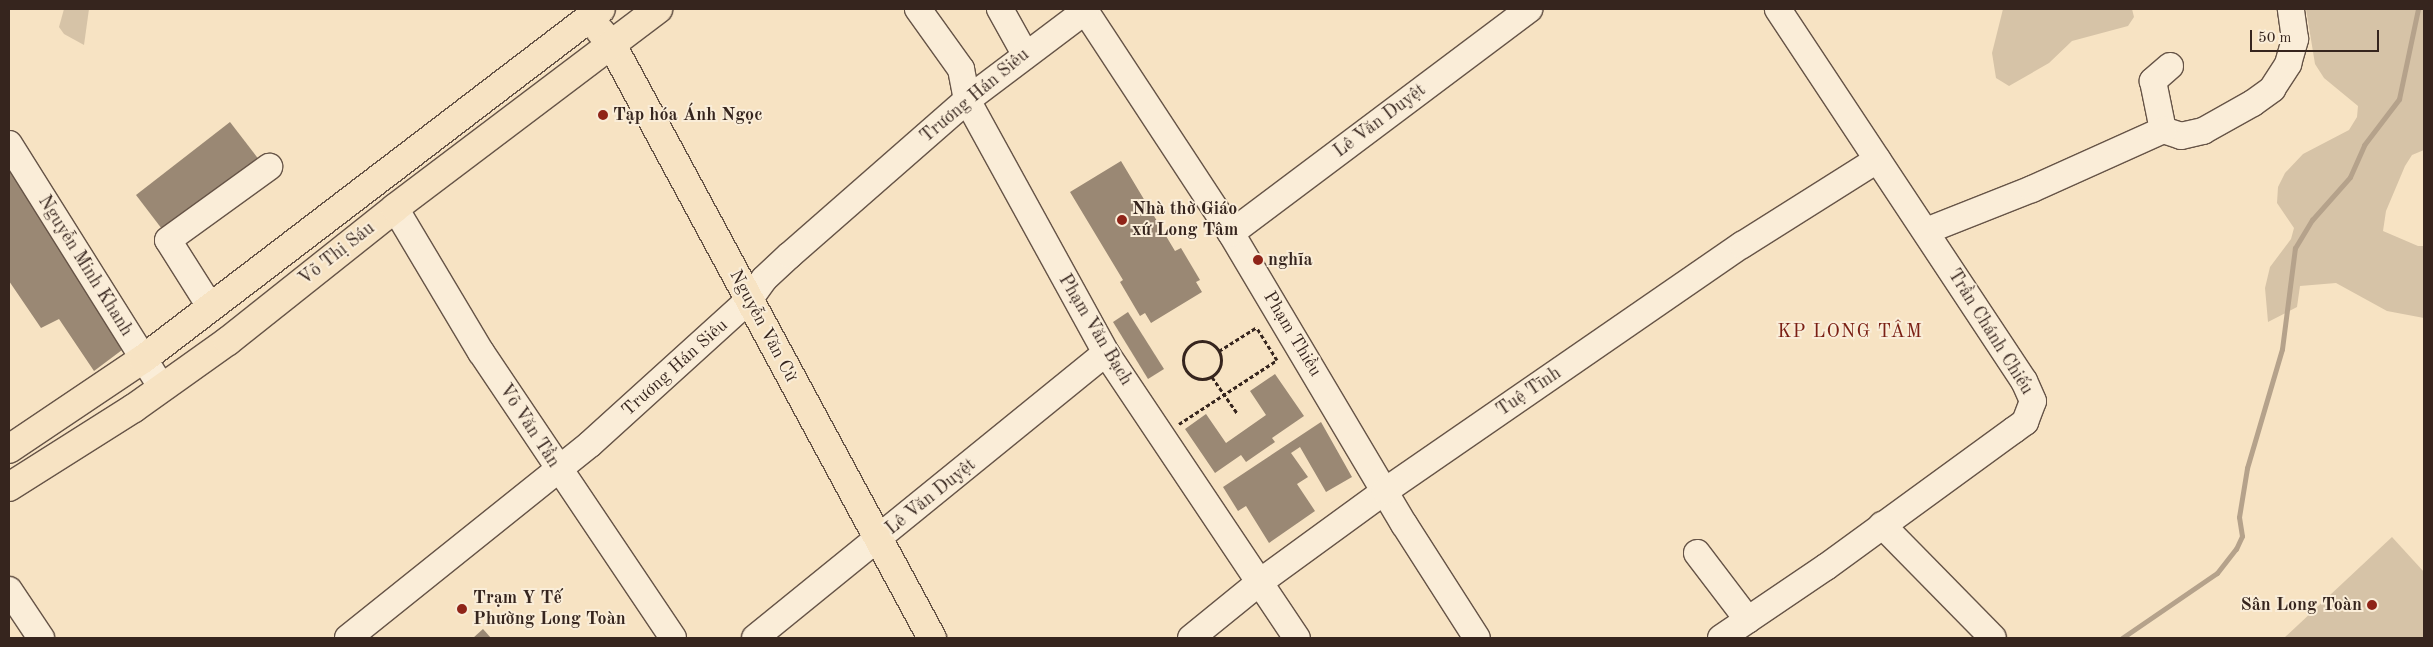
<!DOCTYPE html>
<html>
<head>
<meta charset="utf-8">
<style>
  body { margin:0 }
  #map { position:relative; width:2433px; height:647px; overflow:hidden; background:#f7e3c3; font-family:"Old Standard TT",serif }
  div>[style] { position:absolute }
  .green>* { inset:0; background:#d6c3a7 }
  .stream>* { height:5px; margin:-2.5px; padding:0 2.5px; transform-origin:2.5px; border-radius:2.5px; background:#b5a28b }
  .building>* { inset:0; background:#9a8874 }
  .path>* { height:3px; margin-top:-1.5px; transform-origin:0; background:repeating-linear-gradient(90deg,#36251e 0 4px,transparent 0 6.5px) }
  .path>.ring { margin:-1.5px; padding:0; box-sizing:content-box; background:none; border:3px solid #36251e; border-radius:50% }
  .roads { filter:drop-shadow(1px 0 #665447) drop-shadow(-1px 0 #665447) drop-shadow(0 1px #665447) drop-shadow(0 -1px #665447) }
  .minor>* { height:26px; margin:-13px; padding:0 13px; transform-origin:13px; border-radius:13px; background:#faedd8 }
  .major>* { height:28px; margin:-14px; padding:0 14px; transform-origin:14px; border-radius:14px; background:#f7e3c3 }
  .dots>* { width:14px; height:14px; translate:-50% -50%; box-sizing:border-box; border:2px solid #faedd8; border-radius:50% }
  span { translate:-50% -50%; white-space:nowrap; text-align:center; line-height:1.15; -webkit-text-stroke:4px #faedd8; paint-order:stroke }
  .street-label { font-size:18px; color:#36251e }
  .poi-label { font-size:18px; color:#36251e; font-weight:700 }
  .left { translate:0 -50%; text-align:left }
  .right { translate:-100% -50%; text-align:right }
  .neighbourhood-label { font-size:19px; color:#7a1f14; letter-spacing:1px }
  .frame { position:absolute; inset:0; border:10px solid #36251e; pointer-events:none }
  .scale { position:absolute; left:2250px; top:30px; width:129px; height:22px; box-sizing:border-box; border:2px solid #36251e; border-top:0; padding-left:6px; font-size:15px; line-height:18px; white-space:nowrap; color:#36251e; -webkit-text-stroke:4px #faedd8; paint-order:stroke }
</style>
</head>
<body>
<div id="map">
  <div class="green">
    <div style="clip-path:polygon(64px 9px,89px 9px,84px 45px,64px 34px,59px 27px)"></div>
    <div style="clip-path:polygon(2003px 9px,2132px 9px,2134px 17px,2128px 26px,2072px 41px,2049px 63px,2009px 86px,1996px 78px,1992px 53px)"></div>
    <div style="clip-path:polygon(2306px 9px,2424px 9px,2424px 150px,2412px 155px,2405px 166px,2386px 211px,2383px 231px,2418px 246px,2424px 246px,2424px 318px,2387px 311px,2336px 283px,2300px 286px,2297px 307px,2268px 322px,2265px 288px,2270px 267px,2291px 239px,2294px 228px,2277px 203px,2278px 187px,2285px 173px,2303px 154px,2349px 130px,2357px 117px,2358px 106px,2324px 78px,2315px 64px)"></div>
    <div style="clip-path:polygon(2392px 537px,2424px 572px,2424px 638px,2284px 638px)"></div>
  </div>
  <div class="stream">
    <div style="left:2122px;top:638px;width:115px;rotate:-34.4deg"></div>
    <div style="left:2217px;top:573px;width:31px;rotate:-52deg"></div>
    <div style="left:2236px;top:549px;width:14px;rotate:-65deg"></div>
    <div style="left:2242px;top:536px;width:19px;rotate:-99deg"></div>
    <div style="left:2239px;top:517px;width:50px;rotate:-80.7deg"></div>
    <div style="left:2247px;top:468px;width:124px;rotate:-73.6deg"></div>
    <div style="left:2282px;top:349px;width:102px;rotate:-82.7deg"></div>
    <div style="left:2295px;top:248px;width:33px;rotate:-59deg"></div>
    <div style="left:2312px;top:220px;width:57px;rotate:-48.5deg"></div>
    <div style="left:2350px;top:177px;width:35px;rotate:-66deg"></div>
    <div style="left:2364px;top:145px;width:58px;rotate:-52.7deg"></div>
    <div style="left:2399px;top:99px;width:92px;rotate:-78.1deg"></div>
  </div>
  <div class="building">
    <div style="clip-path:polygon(230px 122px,260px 161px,165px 233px,136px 195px)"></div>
    <div style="clip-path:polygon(1121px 161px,1175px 251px,1181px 248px,1200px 280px,1196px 282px,1202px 292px,1151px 323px,1145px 313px,1140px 316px,1120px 282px,1123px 280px,1070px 192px)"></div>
    <div style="clip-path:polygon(9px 167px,126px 347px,94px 371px,59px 319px,41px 328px,9px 281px)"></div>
    <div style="clip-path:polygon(1128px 312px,1164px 369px,1148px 379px,1113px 322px)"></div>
    <div style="clip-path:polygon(1275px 374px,1304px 416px,1272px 438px,1275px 442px,1246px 462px,1241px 455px,1215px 473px,1185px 429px,1206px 414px,1226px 443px,1266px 415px,1250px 391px)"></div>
    <div style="clip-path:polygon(1321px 422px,1352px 477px,1326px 492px,1300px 447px,1291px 453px,1308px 477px,1297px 484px,1315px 511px,1269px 543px,1246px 506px,1238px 511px,1223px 487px)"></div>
    <div style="clip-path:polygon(483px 629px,491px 638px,473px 638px)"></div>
  </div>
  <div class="path">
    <div class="ring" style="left:1183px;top:341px;width:35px;height:35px"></div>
    <div style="left:1219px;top:351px;width:45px;rotate:-32.3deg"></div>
    <div style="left:1212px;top:377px;width:44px;rotate:55.2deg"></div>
    <div style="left:1179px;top:424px;width:117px;rotate:-33.1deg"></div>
    <div style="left:1277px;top:360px;width:39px;rotate:-122deg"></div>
  </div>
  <div class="roads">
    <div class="minor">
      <div style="left:918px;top:9px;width:74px;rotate:54.4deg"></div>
      <div style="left:961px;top:69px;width:32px;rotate:79deg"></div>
      <div style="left:967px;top:100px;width:289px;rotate:61.2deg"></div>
      <div style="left:1106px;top:353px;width:343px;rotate:56.2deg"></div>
      <div style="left:1000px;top:9px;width:51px;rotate:60.9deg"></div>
      <div style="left:1084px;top:9px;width:268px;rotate:56.7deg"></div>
      <div style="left:1231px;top:233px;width:339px;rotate:59.3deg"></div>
      <div style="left:1404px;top:524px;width:135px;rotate:57.4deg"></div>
      <div style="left:2170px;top:66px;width:23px;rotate:139deg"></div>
      <div style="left:2153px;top:81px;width:50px;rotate:78.5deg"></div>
      <div style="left:2163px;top:130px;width:19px;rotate:18deg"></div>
      <div style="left:2181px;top:136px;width:23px;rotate:-13deg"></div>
      <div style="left:2203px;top:131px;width:57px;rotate:-29.2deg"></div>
      <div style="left:2253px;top:103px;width:24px;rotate:-36deg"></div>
      <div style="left:2272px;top:89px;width:30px;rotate:-57deg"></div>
      <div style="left:2288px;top:64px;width:26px;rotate:-74deg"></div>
      <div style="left:2295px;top:39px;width:30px;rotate:-98deg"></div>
      <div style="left:9px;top:144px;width:288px;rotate:57.9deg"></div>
      <div style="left:395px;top:208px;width:168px;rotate:59.2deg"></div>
      <div style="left:481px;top:352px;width:344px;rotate:56.1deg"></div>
      <div style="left:1926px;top:231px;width:114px;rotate:-21.6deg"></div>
      <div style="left:2032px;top:189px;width:144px;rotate:-24.2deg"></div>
      <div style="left:1231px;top:233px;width:373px;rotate:-36.9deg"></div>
      <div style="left:211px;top:308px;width:80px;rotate:-122.3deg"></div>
      <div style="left:168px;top:240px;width:125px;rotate:-35.9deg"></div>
      <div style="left:1882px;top:525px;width:158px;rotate:45.5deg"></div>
      <div style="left:1697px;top:553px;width:84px;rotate:52.7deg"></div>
      <div style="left:9px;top:590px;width:58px;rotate:56.3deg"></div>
      <div style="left:348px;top:638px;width:310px;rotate:-38.7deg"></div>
      <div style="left:590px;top:444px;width:215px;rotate:-42.2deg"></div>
      <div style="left:749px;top:300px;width:26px;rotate:-54deg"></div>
      <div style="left:764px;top:279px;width:35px;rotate:-43deg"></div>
      <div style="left:790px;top:255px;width:235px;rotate:-41.2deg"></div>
      <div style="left:967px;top:100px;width:148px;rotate:-37deg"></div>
      <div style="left:755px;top:638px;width:452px;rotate:-39.1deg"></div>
      <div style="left:1191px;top:638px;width:89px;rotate:-39.1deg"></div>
      <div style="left:1260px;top:582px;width:155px;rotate:-36.1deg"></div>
      <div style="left:1385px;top:491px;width:434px;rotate:-34.6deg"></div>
      <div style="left:1742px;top:245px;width:160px;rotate:-32.2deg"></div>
      <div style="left:1721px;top:638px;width:127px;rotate:-34.1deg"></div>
      <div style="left:1826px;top:567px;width:233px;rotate:-36.1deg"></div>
      <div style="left:2014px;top:430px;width:14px;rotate:-36deg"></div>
      <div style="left:2025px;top:422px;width:22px;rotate:-69deg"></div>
      <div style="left:2033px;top:401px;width:22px;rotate:-114deg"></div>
      <div style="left:2024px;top:381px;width:446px;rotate:-123.5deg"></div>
    </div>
    <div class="major">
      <div style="left:600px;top:31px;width:18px;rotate:49deg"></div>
      <div style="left:612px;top:45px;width:674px;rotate:61.65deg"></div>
      <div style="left:9px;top:449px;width:161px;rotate:-33.9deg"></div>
      <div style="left:143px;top:359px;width:576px;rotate:-37.39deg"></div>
      <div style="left:9px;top:487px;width:148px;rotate:-32.3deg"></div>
      <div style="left:134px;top:408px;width:115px;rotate:-35.5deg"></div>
      <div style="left:228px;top:341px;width:213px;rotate:-38.5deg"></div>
      <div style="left:395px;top:208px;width:330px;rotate:-37.1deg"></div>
    </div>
  </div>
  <div class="dots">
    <div style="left:603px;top:115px;background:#8f2418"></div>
    <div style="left:1122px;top:220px;background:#8f2418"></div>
    <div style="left:1258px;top:260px;background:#8f2418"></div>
    <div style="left:2372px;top:605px;background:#8f2418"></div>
    <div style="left:462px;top:609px;background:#8f2418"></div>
  </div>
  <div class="street-label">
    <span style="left:975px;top:96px;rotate:-40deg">Trương Hán Siêu</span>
    <span style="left:1380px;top:121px;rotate:-37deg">Lê Văn Duyệt</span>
    <span style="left:337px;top:254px;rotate:-38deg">Võ Thị Sáu</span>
    <span style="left:85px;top:266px;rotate:58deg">Nguyễn Minh Khanh</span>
    <span style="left:763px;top:326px;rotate:62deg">Nguyễn Văn Cừ</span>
    <span style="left:1095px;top:330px;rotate:59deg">Phạm Văn Bạch</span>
    <span style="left:1990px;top:332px;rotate:58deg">Trần Chánh Chiếu</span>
    <span style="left:1292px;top:334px;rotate:59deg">Phạm Thiều</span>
    <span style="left:675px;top:368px;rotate:-42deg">Trương Hán Siêu</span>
    <span style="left:1529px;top:392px;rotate:-34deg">Tuệ Tĩnh</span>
    <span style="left:529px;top:426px;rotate:57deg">Võ Văn Tần</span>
    <span style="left:931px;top:497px;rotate:-39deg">Lê Văn Duyệt</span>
  </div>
  <div class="poi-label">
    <span class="left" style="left:613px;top:115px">Tạp hóa Ánh Ngọc</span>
    <span class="left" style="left:1132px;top:220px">Nhà thờ Giáo<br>xứ Long Tâm</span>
    <span class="left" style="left:1268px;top:260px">nghĩa</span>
    <span class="left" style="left:473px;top:609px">Trạm Y Tế<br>Phường Long Toàn</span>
    <span class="right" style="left:2362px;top:605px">Sân Long Toàn</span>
  </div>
  <div class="neighbourhood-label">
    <span style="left:1850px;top:333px">KP LONG TÂM</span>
  </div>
  <div class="frame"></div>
  <div class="scale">50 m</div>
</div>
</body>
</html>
